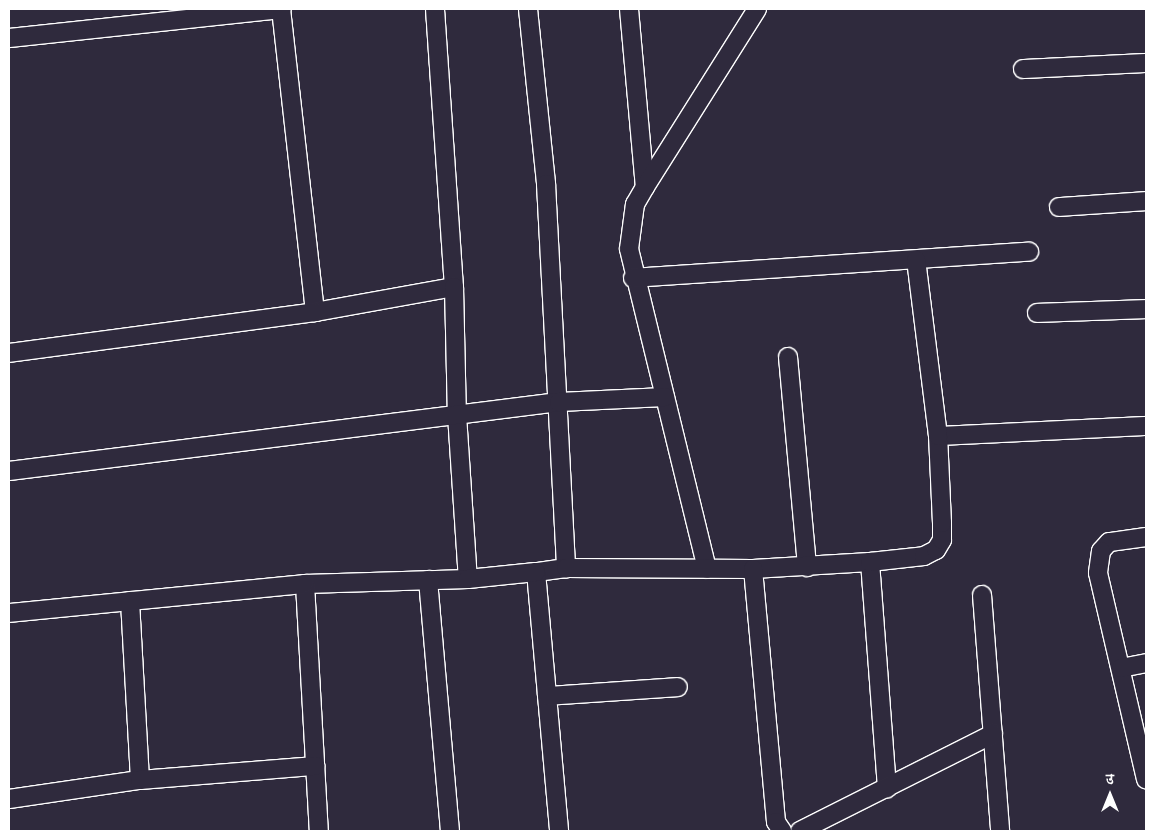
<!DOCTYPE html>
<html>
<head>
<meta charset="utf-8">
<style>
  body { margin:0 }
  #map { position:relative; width:1155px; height:840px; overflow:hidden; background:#2f2a3d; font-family:Dekko,"Playpen Sans Deva",sans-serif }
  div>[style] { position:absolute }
  .roads { filter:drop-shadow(1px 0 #fff) drop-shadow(-1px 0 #fff) drop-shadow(0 1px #fff) drop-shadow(0 -1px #fff) }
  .street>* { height:18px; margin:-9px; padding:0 9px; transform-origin:9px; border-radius:9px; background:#2f2a3d }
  span { translate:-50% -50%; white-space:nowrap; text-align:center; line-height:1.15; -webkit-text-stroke:5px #2f2a3d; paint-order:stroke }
  .frame { position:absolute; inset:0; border:10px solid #fff; pointer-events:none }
  .north { position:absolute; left:1085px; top:770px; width:50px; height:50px; -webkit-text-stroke:4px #2f2a3d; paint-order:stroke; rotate:0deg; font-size:14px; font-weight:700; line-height:20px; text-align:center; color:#fff }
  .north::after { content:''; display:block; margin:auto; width:18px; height:22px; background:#fff; clip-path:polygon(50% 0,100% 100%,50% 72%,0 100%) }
</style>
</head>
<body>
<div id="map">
  <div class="roads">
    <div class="street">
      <div style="left:435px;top:9px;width:279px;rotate:86.1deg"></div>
      <div style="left:528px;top:9px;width:176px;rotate:84.1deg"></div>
      <div style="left:546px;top:184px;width:385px;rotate:87deg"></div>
      <div style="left:566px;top:568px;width:30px;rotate:172deg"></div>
      <div style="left:536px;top:572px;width:260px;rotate:84.9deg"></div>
      <div style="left:629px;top:9px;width:179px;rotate:84.9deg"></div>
      <div style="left:645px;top:187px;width:20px;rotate:120deg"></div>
      <div style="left:635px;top:204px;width:45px;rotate:97.6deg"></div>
      <div style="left:629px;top:249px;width:329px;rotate:76.3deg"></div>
      <div style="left:9px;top:38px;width:274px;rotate:-6.1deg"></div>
      <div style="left:281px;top:9px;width:305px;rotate:83.6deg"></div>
      <div style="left:315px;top:312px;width:141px;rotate:-10.2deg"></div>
      <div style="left:454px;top:287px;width:128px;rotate:88.7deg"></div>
      <div style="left:457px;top:415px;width:164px;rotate:86.2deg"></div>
      <div style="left:468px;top:579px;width:163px;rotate:178.2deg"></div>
      <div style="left:305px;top:584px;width:247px;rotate:86.8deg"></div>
      <div style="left:1023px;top:69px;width:123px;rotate:-2.8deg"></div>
      <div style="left:645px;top:187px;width:210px;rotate:-57.8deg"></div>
      <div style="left:1059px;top:207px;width:87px;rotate:-3.9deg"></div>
      <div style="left:633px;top:278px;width:397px;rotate:-3.8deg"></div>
      <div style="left:1037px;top:313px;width:109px;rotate:-2.1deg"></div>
      <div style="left:9px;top:353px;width:309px;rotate:-7.6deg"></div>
      <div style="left:788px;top:357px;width:211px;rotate:84.8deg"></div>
      <div style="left:938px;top:436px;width:208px;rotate:-2.8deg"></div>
      <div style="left:9px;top:471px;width:554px;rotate:-7.15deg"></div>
      <div style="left:559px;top:402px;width:106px;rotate:-2.7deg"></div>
      <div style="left:1146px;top:537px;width:37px;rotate:172deg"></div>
      <div style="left:1109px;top:542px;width:12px;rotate:132deg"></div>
      <div style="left:1101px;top:551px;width:22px;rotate:98deg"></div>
      <div style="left:1098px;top:573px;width:212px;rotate:76.9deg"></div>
      <div style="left:870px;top:562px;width:227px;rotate:85.7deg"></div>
      <div style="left:566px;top:568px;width:187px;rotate:0.3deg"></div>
      <div style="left:753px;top:569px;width:117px;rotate:-3.4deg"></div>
      <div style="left:870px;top:562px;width:54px;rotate:-6.3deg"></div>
      <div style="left:924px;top:556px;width:13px;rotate:-27deg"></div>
      <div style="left:936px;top:550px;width:12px;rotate:-59deg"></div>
      <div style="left:942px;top:540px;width:17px;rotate:-90deg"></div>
      <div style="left:942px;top:523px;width:87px;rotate:-92.6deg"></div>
      <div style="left:938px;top:436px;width:177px;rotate:-97.1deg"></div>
      <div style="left:753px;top:569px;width:254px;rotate:84.8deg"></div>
      <div style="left:776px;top:822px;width:11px;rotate:56deg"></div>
      <div style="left:468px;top:579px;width:68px;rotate:-5.9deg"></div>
      <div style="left:428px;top:580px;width:252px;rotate:85deg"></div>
      <div style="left:982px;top:595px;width:237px;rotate:85.6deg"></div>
      <div style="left:130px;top:601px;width:179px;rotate:86.8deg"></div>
      <div style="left:9px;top:613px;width:297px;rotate:-5.6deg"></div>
      <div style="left:1121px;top:668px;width:25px;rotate:-11deg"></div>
      <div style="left:547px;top:696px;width:131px;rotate:-3.9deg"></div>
      <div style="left:9px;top:799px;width:132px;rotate:-8.3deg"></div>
      <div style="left:140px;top:780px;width:176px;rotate:-4.6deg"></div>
      <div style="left:800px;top:831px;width:216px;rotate:-26.7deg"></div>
    </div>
  </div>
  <div class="frame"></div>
  <div class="north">उ</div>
</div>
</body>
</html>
